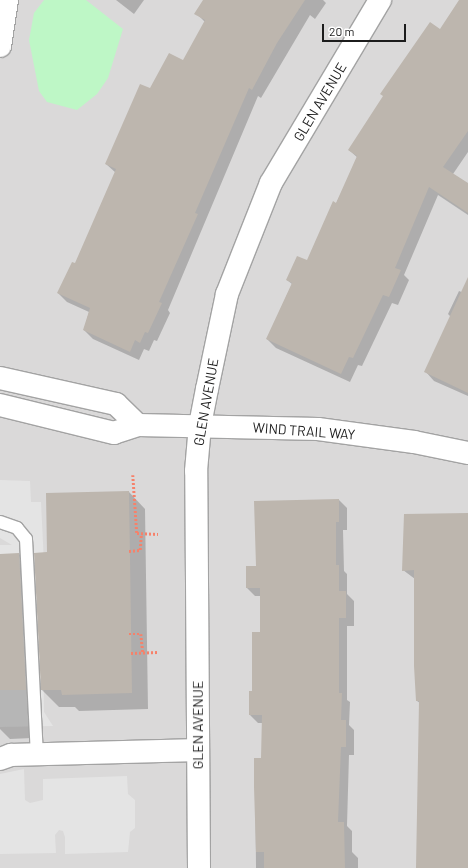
<!DOCTYPE html>
<html>
<head>
<meta charset="utf-8">
<style>
  body { margin:0 }
  #map { position:relative; width:468px; height:868px; overflow:hidden; background:#edeae1; font-family:Barlow,sans-serif }
  div>[style] { position:absolute }
  .residential>* { inset:0; background:#dad9d9 }
  .park>* { inset:0; background:#bef7c6 }
  .parking>* { inset:0; background:#e4e4e4 }
  .shadow>* { inset:0; background:#0003 }
  .building>* { inset:0; background:#bdb6ae }
  .path>* { height:2.5px; margin-top:-1.25px; transform-origin:0; background:repeating-linear-gradient(90deg,#f6816a 0 2px,transparent 0 4px) }
  .roads { filter:drop-shadow(1px 0 #a3a3a3) drop-shadow(-1px 0 #a3a3a3) drop-shadow(0 1px #a3a3a3) drop-shadow(0 -1px #a3a3a3) }
  .service>* { height:12px; margin:-6px; padding:0 6px; transform-origin:6px; border-radius:6px; background:#fff }
  .minor>* { height:22px; margin:-11px; padding:0 11px; transform-origin:11px; border-radius:11px; background:#fff }
  span { translate:-50% -50%; white-space:nowrap; text-align:center; line-height:1.15; -webkit-text-stroke:3.5px #fff; paint-order:stroke }
  .street-label { font-size:14px; color:#1c1c1c }
  .scale { position:absolute; left:322px; top:24px; width:84px; height:18px; box-sizing:border-box; border:2px solid #1c1c1c; border-top:0; padding-left:5px; font-size:12px; line-height:14px; white-space:nowrap; color:#1c1c1c; -webkit-text-stroke:3px #fff; paint-order:stroke }
</style>
</head>
<body>
<div id="map">
  <div class="residential">
    <div style="clip-path:polygon(0 0,468px 0,468px 868px,0 868px)"></div>
  </div>
  <div class="park">
    <div style="clip-path:polygon(44px 0,86px 0,123px 29px,108px 78px,97px 94px,77px 110px,47px 102px,39px 91px,29px 40px,34px 13px)"></div>
  </div>
  <div class="parking">
    <div style="clip-path:polygon(0 480px,30px 481px,31px 502px,41px 502px,48px 644px,43px 645px,44px 712px,53px 726px,0 727px,0 545px,12px 545px,0 538px)"></div>
    <div style="clip-path:polygon(24px 769px,25px 800px,30px 803px,43px 800px,43px 779px,127px 776px,128px 794px,135px 800px,135px 828px,130px 832px,128px 852px,65px 854px,65px 837px,63px 831px,59px 830px,55px 835px,56px 853px,0 854px,0 774px)"></div>
  </div>
  <div class="shadow">
    <div style="clip-path:polygon(116px 0,144px 0,134px 14px)"></div>
    <div style="clip-path:polygon(204px 0,323px 0,326px 3px,315px 19px,310px 15px,261px 98px,258px 96px,168px 310px,170px 313px,157px 341px,154px 340px,149px 351px,144px 349px,139px 360px,93px 339px,84px 330px,89px 312px,67px 302px,58px 293px,75px 265px,116px 173px,106px 164px,150px 89px,183px 62px,205px 22px,196px 13px)"></div>
    <div style="clip-path:polygon(468px 5px,468px 152px,453px 174px,468px 184px,468px 215px,438px 195px,404px 275px,409px 280px,398px 305px,392px 303px,362px 366px,358px 365px,350px 382px,276px 348px,267px 339px,292px 284px,287px 280px,308px 262px,358px 158px,349px 150px,440px 30px)"></div>
    <div style="clip-path:polygon(468px 283px,468px 396px,434px 381px,426px 372px,451px 317px,448px 314px,459px 291px,464px 293px)"></div>
    <div style="clip-path:polygon(129px 492px,145px 509px,148px 709px,79px 711px,75px 707px,59px 707px,42px 690px,48px 553px)"></div>
    <div style="clip-path:polygon(339px 500px,347px 508px,347px 530px,343px 530px,344px 571px,347px 574px,347px 594px,354px 601px,354px 626px,347px 626px,347px 700px,350px 702px,349px 725px,354px 730px,354px 755px,349px 755px,347px 826px,352px 831px,352px 852px,358px 858px,358px 868px,256px 868px,255px 759px,262px 759px,263px 723px,258px 723px,250px 715px,261px 633px,261px 596px,255px 596px,247px 588px,257px 567px)"></div>
    <div style="clip-path:polygon(468px 514px,468px 868px,418px 868px,420px 703px,417px 701px,415px 579px,403px 570px)"></div>
    <div style="clip-path:polygon(19px 554px,34px 569px,41px 705px,31px 705px,32px 738px,10px 739px,0 729px,0 555px)"></div>
  </div>
  <div class="building">
    <div style="clip-path:polygon(203px 0,305px 0,277px 43px,252px 90px,249px 88px,195px 213px,198px 214px,159px 302px,162px 303px,148px 333px,145px 332px,140px 343px,135px 340px,130px 352px,83px 330px,90px 308px,57px 293px,72px 262px,75px 263px,116px 169px,105px 164px,140px 84px,150px 88px,169px 53px,183px 60px,205px 20px,194px 14px)"></div>
    <div style="clip-path:polygon(459px 0,468px 0,468px 131px,443px 167px,468px 183px,468px 213px,429px 187px,395px 268px,401px 270px,389px 297px,383px 295px,353px 358px,349px 357px,341px 374px,266px 339px,292px 283px,286px 280px,297px 256px,307px 260px,333px 201px,336px 203px,357px 156px,348px 150px,383px 96px,380px 94px,430px 22px,440px 29px)"></div>
    <div style="clip-path:polygon(468px 277px,468px 393px,424px 372px)"></div>
    <div style="clip-path:polygon(129px 491px,132px 693px,62px 695px,61px 690px,41px 690px,34px 553px,47px 552px,46px 493px)"></div>
    <div style="clip-path:polygon(339px 499px,339px 522px,336px 522px,336px 565px,339px 565px,339px 591px,346px 591px,346px 618px,339px 618px,339px 693px,342px 693px,341px 720px,346px 720px,346px 747px,341px 747px,338px 822px,344px 822px,345px 868px,264px 868px,264px 852px,256px 852px,254px 787px,254px 758px,261px 758px,262px 715px,249px 715px,249px 691px,252px 691px,252px 632px,260px 632px,260px 588px,246px 588px,246px 566px,256px 566px,254px 501px)"></div>
    <div style="clip-path:polygon(468px 513px,468px 868px,416px 868px,419px 701px,416px 701px,414px 666px,414px 570px,402px 571px,404px 514px)"></div>
    <div style="clip-path:polygon(19px 553px,26px 690px,0 690px,0 554px)"></div>
  </div>
  <div class="path">
    <div style="left:133px;top:475px;width:58px;rotate:86.1deg"></div>
    <div style="left:137px;top:533px;width:21px;rotate:3deg"></div>
    <div style="left:129px;top:551px;width:11px;rotate:-5deg"></div>
    <div style="left:140px;top:550px;width:16px;rotate:-86deg"></div>
    <div style="left:129px;top:634px;width:12px"></div>
    <div style="left:141px;top:634px;width:19px;rotate:84deg"></div>
    <div style="left:131px;top:653px;width:27px;rotate:-2deg"></div>
  </div>
  <div class="roads">
    <div class="service">
      <div style="left:0;top:522px;width:18px;rotate:19deg"></div>
      <div style="left:17px;top:528px;width:14px;rotate:51deg"></div>
      <div style="left:26px;top:539px;width:215px;rotate:87.1deg"></div>
    </div>
    <div class="minor">
      <div style="left:0;top:46px;width:47px;rotate:-81.3deg"></div>
      <div style="left:0;top:378px;width:119px;rotate:12.6deg"></div>
      <div style="left:116px;top:404px;width:30px;rotate:44deg"></div>
      <div style="left:138px;top:425px;width:25px;rotate:162deg"></div>
      <div style="left:114px;top:433px;width:117px;rotate:-166.2deg"></div>
      <div style="left:138px;top:425px;width:180px;rotate:1.3deg"></div>
      <div style="left:318px;top:429px;width:97px;rotate:7.7deg"></div>
      <div style="left:414px;top:442px;width:55px;rotate:11.5deg"></div>
      <div style="left:0;top:759px;width:12px;rotate:-20deg"></div>
      <div style="left:11px;top:755px;width:187px;rotate:-1.5deg"></div>
      <div style="left:199px;top:868px;width:397px;rotate:-90.4deg"></div>
      <div style="left:196px;top:471px;width:46px;rotate:-85deg"></div>
      <div style="left:200px;top:425px;width:37px;rotate:-79deg"></div>
      <div style="left:207px;top:389px;width:97px;rotate:-78.1deg"></div>
      <div style="left:227px;top:294px;width:119px;rotate:-68.4deg"></div>
      <div style="left:271px;top:183px;width:213px;rotate:-59.2deg"></div>
    </div>
  </div>
  <div class="street-label">
    <span style="left:320px;top:102px;rotate:-59deg">GLEN AVENUE</span>
    <span style="left:206px;top:402px;rotate:-80deg">GLEN AVENUE</span>
    <span style="left:304px;top:431px;rotate:4deg">WIND TRAIL WAY</span>
    <span style="left:198px;top:725px;rotate:-90deg">GLEN AVENUE</span>
  </div>
  <div class="scale">20 m</div>
</div>
</body>
</html>
